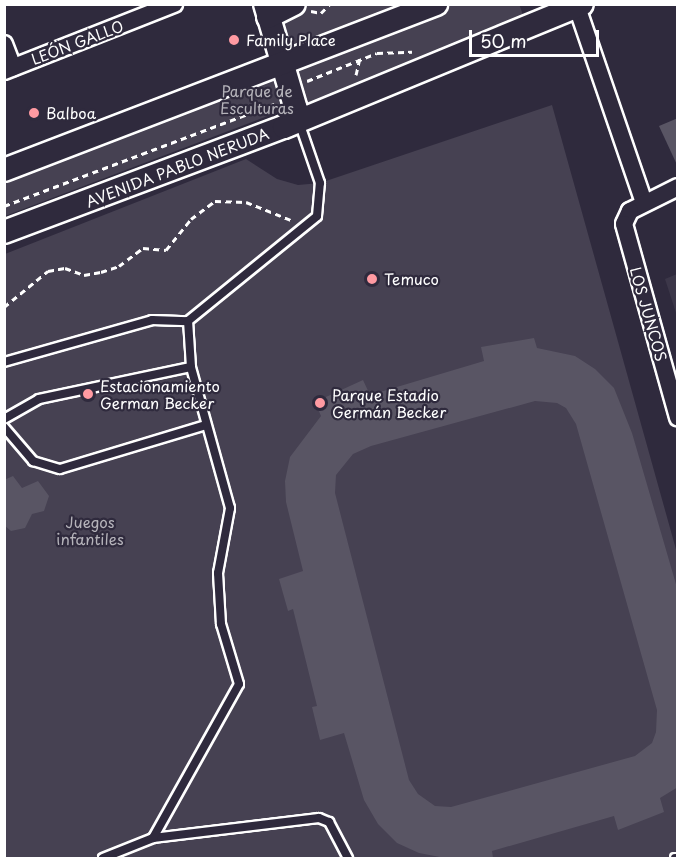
<!DOCTYPE html>
<html>
<head>
<meta charset="utf-8">
<style>
  body { margin:0 }
  #map { position:relative; width:682px; height:863px; overflow:hidden; background:#2f2a3d; font-family:"Playpen Sans",sans-serif }
  div>[style] { position:absolute }
  .built>* { inset:0; background:#3c3749 }
  .green>* { inset:0; background:#464152 }
  .building>* { inset:0; background:#595564 }
  .path>* { height:3px; margin-top:-1.5px; transform-origin:0; background:repeating-linear-gradient(90deg,#fff 0 6px,transparent 0 10.5px) }
  .roads { filter:drop-shadow(2px 0 #fff) drop-shadow(-2px 0 #fff) drop-shadow(0 2px #fff) drop-shadow(0 -2px #fff) }
  .lane>* { height:8px; margin:-4px; padding:0 4px; transform-origin:4px; border-radius:4px; background:#2f2a3d }
  .street>* { height:16px; margin:-8px; padding:0 8px; transform-origin:8px; border-radius:8px; background:#2f2a3d }
  .secondary>* { height:22px; margin:-11px; padding:0 11px; transform-origin:11px; border-radius:11px; background:#2f2a3d }
  .dots>* { width:16px; height:16px; translate:-50% -50%; box-sizing:border-box; border:3px solid #2f2a3d; border-radius:50% }
  span { translate:-50% -50%; white-space:nowrap; text-align:center; line-height:1.15; -webkit-text-stroke:4.5px #2f2a3d; paint-order:stroke }
  .poi-label { font-size:15px; color:#fff }
  .left { translate:0 -50%; text-align:left }
  .street-label { font-size:15px; color:#fff }
  .park-label { font-size:15px; color:#b5b3ba }
  .frame { position:absolute; inset:0; border:6px solid #fff; pointer-events:none }
  .scale { position:absolute; left:469px; top:30px; width:130px; height:27px; box-sizing:border-box; border:3px solid #fff; border-top:0; padding-left:8px; font-size:18px; line-height:21px; white-space:nowrap; color:#fff; -webkit-text-stroke:4px #2f2a3d; paint-order:stroke }
</style>
</head>
<body>
<div id="map">
  <div class="built">
    <div style="clip-path:polygon(677px 274px,677px 316px,665px 279px)"></div>
  </div>
  <div class="green">
    <div style="clip-path:polygon(519px 4px,526px 23px,302px 115px,276px 18px,302px 5px)"></div>
    <div style="clip-path:polygon(270px 72px,281px 77px,289px 102px,278px 112px,5px 216px,5px 177px)"></div>
    <div style="clip-path:polygon(552px 105px,677px 553px,677px 858px,5px 858px,5px 254px,246px 159px,277px 179px,298px 185px,320px 183px)"></div>
  </div>
  <div class="building">
    <div style="clip-path:polygon(678px 118px,678px 167px,659px 126px)"></div>
    <div style="clip-path:polygon(evenodd,534px 338px,537px 348px,575px 356px,595px 369px,614px 388px,632px 433px,678px 591px,678px 787px,660px 798px,664px 812px,618px 830px,614px 816px,492px 851px,493px 858px,445px 858px,419px 853px,397px 843px,378px 824px,364px 800px,344px 733px,320px 740px,312px 707px,317px 706px,293px 609px,288px 611px,279px 579px,303px 571px,286px 502px,285px 481px,290px 457px,321px 416px,315px 402px,363px 380px,370px 395px,484px 361px,481px 347px,534px 338px,535px 401px,557px 403px,566px 408px,576px 424px,657px 710px,656px 732px,652px 743px,635px 756px,451px 807px,435px 806px,418px 794px,409px 780px,335px 493px,336px 475px,353px 454px,371px 446px,535px 401px)"></div>
    <div style="clip-path:polygon(13px 476px,22px 488px,38px 481px,49px 496px,44px 511px,32px 514px,25px 528px,11px 531px,4px 525px,4px 480px)"></div>
  </div>
  <div class="path">
    <div style="left:311px;top:11px;width:10px;rotate:11deg"></div>
    <div style="left:321px;top:13px;width:13px;rotate:-45deg"></div>
    <div style="left:356px;top:75px;width:17px;rotate:-77deg"></div>
    <div style="left:307px;top:81px;width:75px;rotate:-21.8deg"></div>
    <div style="left:377px;top:53px;width:35px;rotate:-2deg"></div>
    <div style="left:4px;top:206px;width:289px;rotate:-20.7deg"></div>
    <div style="left:4px;top:307px;width:57px;rotate:-39.3deg"></div>
    <div style="left:48px;top:271px;width:17px;rotate:-10deg"></div>
    <div style="left:65px;top:268px;width:20px;rotate:20deg"></div>
    <div style="left:84px;top:275px;width:17px;rotate:-10deg"></div>
    <div style="left:101px;top:272px;width:19px;rotate:-18deg"></div>
    <div style="left:119px;top:266px;width:30px;rotate:-37deg"></div>
    <div style="left:143px;top:248px;width:23px;rotate:5deg"></div>
    <div style="left:166px;top:250px;width:40px;rotate:-51deg"></div>
    <div style="left:191px;top:219px;width:30px;rotate:-37deg"></div>
    <div style="left:215px;top:201px;width:31px;rotate:2deg"></div>
    <div style="left:246px;top:202px;width:48px;rotate:21.8deg"></div>
  </div>
  <div class="roads">
    <div class="lane">
      <div style="left:4px;top:362px;width:154px;rotate:-15.8deg"></div>
      <div style="left:152px;top:320px;width:36px;rotate:2deg"></div>
      <div style="left:4px;top:419px;width:40px;rotate:-29.7deg"></div>
      <div style="left:39px;top:399px;width:155px;rotate:-11.9deg"></div>
      <div style="left:4px;top:427px;width:45px;rotate:49.5deg"></div>
      <div style="left:33px;top:461px;width:28px;rotate:17deg"></div>
      <div style="left:60px;top:469px;width:152px;rotate:-16.8deg"></div>
      <div style="left:153px;top:838px;width:167px;rotate:-6.9deg"></div>
      <div style="left:319px;top:818px;width:11px;rotate:22deg"></div>
      <div style="left:329px;top:822px;width:41px;rotate:62.2deg"></div>
      <div style="left:103px;top:858px;width:54px;rotate:-21.8deg"></div>
      <div style="left:153px;top:838px;width:176px;rotate:-60.8deg"></div>
      <div style="left:239px;top:684px;width:63px;rotate:-106.7deg"></div>
      <div style="left:221px;top:624px;width:51px;rotate:-93.4deg"></div>
      <div style="left:218px;top:573px;width:66px;rotate:-79.5deg"></div>
      <div style="left:230px;top:508px;width:146px;rotate:-105.5deg"></div>
      <div style="left:191px;top:367px;width:46px;rotate:-93.7deg"></div>
      <div style="left:188px;top:321px;width:166px;rotate:-39.1deg"></div>
      <div style="left:317px;top:216px;width:33px;rotate:-85deg"></div>
      <div style="left:320px;top:183px;width:65px;rotate:-109deg"></div>
      <div style="left:675px;top:858px;width:3px"></div>
    </div>
    <div class="street">
      <div style="left:576px;top:4px;width:210px;rotate:71.1deg"></div>
      <div style="left:4px;top:44px;width:25px;rotate:69deg"></div>
      <div style="left:4px;top:71px;width:183px;rotate:-21.5deg"></div>
      <div style="left:678px;top:187px;width:54px;rotate:153.4deg"></div>
      <div style="left:630px;top:211px;width:14px;rotate:115deg"></div>
      <div style="left:624px;top:224px;width:201px;rotate:74.4deg"></div>
    </div>
    <div class="secondary">
      <div style="left:265px;top:4px;width:109px;rotate:73.6deg"></div>
      <div style="left:296px;top:109px;width:18px;rotate:117deg"></div>
      <div style="left:268px;top:17px;width:29px;rotate:-27deg"></div>
      <div style="left:4px;top:170px;width:463px;rotate:-21deg"></div>
      <div style="left:4px;top:232px;width:299px;rotate:-20.6deg"></div>
      <div style="left:284px;top:127px;width:322px;rotate:-22.4deg"></div>
    </div>
  </div>
  <div class="dots">
    <div style="left:234px;top:40px;background:#ff9aa2"></div>
    <div style="left:34px;top:113px;background:#ff9aa2"></div>
    <div style="left:372px;top:279px;background:#ff9aa2"></div>
    <div style="left:88px;top:394px;background:#ff9aa2"></div>
    <div style="left:320px;top:403px;background:#ff9aa2"></div>
  </div>
  <div class="poi-label">
    <span class="left" style="left:246px;top:40px">Family Place</span>
    <span class="left" style="left:46px;top:113px">Balboa</span>
    <span class="left" style="left:384px;top:279px">Temuco</span>
    <span class="left" style="left:100px;top:394px">Estacionamiento<br>German Becker</span>
    <span class="left" style="left:332px;top:403px">Parque Estadio<br>Germán Becker</span>
  </div>
  <div class="street-label">
    <span style="left:77px;top:42px;rotate:-21deg">LEÓN GALLO</span>
    <span style="left:177px;top:167px;rotate:-21deg">AVENIDA PABLO NERUDA</span>
    <span style="left:649px;top:314px;rotate:74deg">LOS JUNCOS</span>
  </div>
  <div class="park-label">
    <span style="left:257px;top:99px">Parque de<br>Esculturas</span>
    <span style="left:90px;top:530px">Juegos<br>infantiles</span>
  </div>
  <div class="frame"></div>
  <div class="scale">50 m</div>
</div>
</body>
</html>
